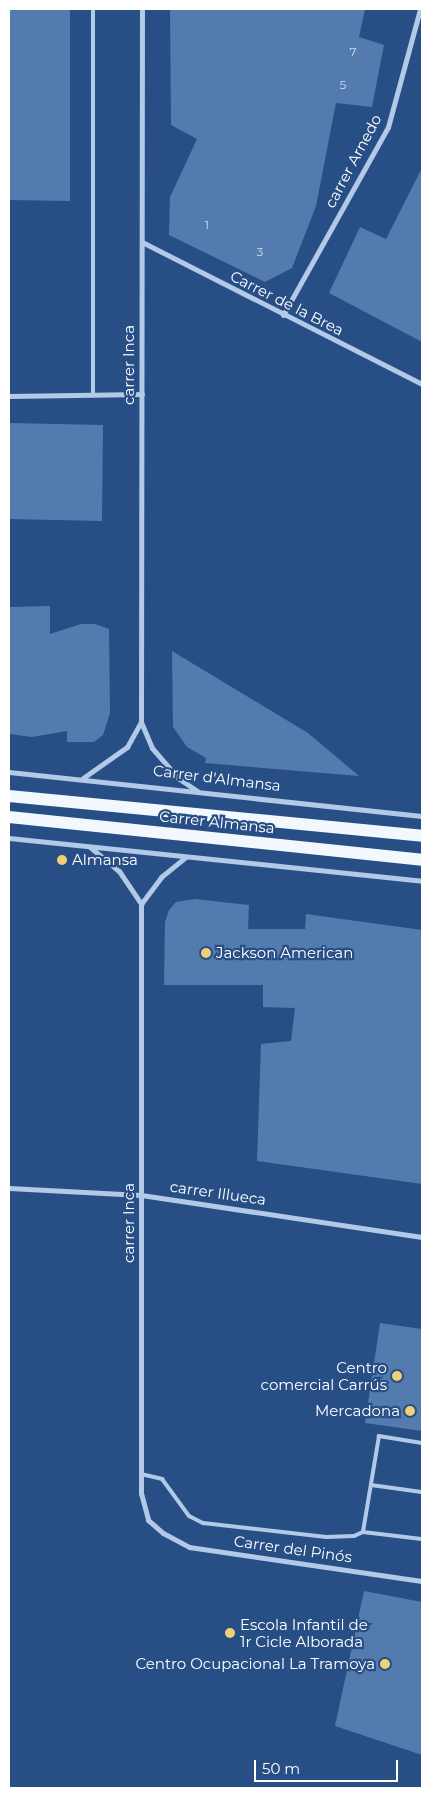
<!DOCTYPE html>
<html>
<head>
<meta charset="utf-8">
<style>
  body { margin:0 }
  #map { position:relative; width:431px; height:1797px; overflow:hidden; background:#274f85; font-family:Montserrat,sans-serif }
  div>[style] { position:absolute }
  .building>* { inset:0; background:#547bae }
  .service>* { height:4px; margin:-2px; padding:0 2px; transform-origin:2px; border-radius:2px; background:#b2c9e7 }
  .minor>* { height:5px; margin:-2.5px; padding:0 2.5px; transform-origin:2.5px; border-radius:2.5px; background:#b2c9e7 }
  .primary>* { height:12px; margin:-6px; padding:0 6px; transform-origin:6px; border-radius:6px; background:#f3f7fe }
  .dots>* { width:14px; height:14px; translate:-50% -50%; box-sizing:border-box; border:2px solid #274f85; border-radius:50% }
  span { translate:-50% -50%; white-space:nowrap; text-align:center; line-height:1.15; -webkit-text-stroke:4.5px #274f85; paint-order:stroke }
  .number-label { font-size:12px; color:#d4deeb }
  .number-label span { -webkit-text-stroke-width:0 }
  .street-label { font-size:15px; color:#fff }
  .poi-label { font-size:15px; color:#fff }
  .left { translate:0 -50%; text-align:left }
  .right { translate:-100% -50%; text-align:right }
  .frame { position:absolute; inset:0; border:10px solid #fff; pointer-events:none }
  .scale { position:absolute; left:254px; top:1760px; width:144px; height:22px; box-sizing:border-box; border:2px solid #fff; border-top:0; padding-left:6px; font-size:15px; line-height:18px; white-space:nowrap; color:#fff; -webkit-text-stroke:4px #274f85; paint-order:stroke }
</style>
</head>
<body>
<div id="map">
  <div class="building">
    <div style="clip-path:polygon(9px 9px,70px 9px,70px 201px,9px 200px)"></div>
    <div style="clip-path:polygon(170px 9px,365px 9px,359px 37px,384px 45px,372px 107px,336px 103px,316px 206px,292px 268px,265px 282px,169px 235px,170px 197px,197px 139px,171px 125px)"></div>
    <div style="clip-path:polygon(422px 168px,422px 342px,329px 293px,360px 227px,386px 239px)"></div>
    <div style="clip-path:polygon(9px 423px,103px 425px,102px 521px,9px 519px)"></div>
    <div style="clip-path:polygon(50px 606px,50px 634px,81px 624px,95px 624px,109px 629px,110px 713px,103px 735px,94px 742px,67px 742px,67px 731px,32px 737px,10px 734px,9px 607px)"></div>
    <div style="clip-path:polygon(172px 651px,308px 733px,359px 776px,205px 763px,206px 758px,187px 747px,173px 727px)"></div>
    <div style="clip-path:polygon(195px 899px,249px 905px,248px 929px,305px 929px,306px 914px,422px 930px,422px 1184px,257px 1161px,261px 1044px,291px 1041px,295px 1008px,263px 1007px,263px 985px,164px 985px,165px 922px,169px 910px,176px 902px)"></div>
    <div style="clip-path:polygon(380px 1323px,422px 1329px,422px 1431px,365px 1423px)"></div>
    <div style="clip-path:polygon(364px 1591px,422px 1602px,422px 1755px,335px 1726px)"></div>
  </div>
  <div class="service">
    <div style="left:93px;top:395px;width:386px;rotate:-90deg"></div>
    <div style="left:422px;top:1443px;width:44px;rotate:-170.8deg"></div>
    <div style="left:379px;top:1436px;width:97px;rotate:99.5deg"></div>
    <div style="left:363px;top:1532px;width:59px;rotate:6.8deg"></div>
    <div style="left:141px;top:1474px;width:22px;rotate:13deg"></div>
    <div style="left:162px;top:1479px;width:46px;rotate:53.9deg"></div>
    <div style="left:189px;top:1516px;width:16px;rotate:27deg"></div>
    <div style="left:203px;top:1523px;width:124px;rotate:6.5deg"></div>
    <div style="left:326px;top:1537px;width:28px;rotate:-2deg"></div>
    <div style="left:354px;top:1536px;width:10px;rotate:-24deg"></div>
    <div style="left:371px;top:1485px;width:51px;rotate:7.8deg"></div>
  </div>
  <div class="minor">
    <div style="left:142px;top:242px;width:314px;rotate:26.9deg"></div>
    <div style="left:283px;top:315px;width:215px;rotate:-60.8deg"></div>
    <div style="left:388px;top:127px;width:122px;rotate:-74.8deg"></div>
    <div style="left:9px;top:396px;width:133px;rotate:-0.9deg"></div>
    <div style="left:141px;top:722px;width:713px;rotate:-89.92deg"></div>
    <div style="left:9px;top:772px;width:415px;rotate:6.1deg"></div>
    <div style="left:83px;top:778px;width:54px;rotate:-35.2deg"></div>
    <div style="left:127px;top:747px;width:29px;rotate:-61deg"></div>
    <div style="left:141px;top:722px;width:28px;rotate:67deg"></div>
    <div style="left:152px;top:748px;width:40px;rotate:49deg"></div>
    <div style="left:178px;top:778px;width:25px;rotate:34deg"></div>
    <div style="left:9px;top:838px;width:415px;rotate:5.9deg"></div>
    <div style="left:90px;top:847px;width:38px;rotate:40deg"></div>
    <div style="left:119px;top:871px;width:40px;rotate:56deg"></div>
    <div style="left:141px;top:904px;width:34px;rotate:-53deg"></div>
    <div style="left:161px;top:877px;width:32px;rotate:-39deg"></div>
    <div style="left:141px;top:904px;width:589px;rotate:90deg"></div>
    <div style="left:141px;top:1493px;width:28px;rotate:75deg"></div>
    <div style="left:148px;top:1520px;width:20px;rotate:41deg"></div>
    <div style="left:163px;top:1533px;width:30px;rotate:28deg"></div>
    <div style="left:189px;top:1547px;width:235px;rotate:8.3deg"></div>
    <div style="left:9px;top:1188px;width:132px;rotate:3deg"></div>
    <div style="left:141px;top:1195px;width:284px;rotate:8.5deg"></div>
  </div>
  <div class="primary">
    <div style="left:9px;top:796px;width:415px;rotate:5.5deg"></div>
    <div style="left:9px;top:817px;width:415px;rotate:5.9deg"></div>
  </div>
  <div class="dots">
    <div style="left:62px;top:860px;background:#f0cf78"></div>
    <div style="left:206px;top:953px;background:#f0cf78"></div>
    <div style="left:397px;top:1376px;background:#f0cf78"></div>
    <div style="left:410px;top:1411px;background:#f0cf78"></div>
    <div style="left:230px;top:1633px;background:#f0cf78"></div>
    <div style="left:385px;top:1664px;background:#f0cf78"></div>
  </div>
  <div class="number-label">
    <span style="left:353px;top:52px">7</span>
    <span style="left:343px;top:85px">5</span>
    <span style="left:207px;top:225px">1</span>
    <span style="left:260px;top:252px">3</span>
  </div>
  <div class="street-label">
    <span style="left:353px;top:161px;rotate:-62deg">carrer Arnedo</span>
    <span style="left:287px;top:303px;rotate:27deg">Carrer de la Brea</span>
    <span style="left:129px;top:365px;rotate:-90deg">carrer Inca</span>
    <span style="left:217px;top:778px;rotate:7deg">Carrer d'Almansa</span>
    <span style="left:217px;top:822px;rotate:6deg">Carrer Almansa</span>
    <span style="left:218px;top:1193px;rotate:8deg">carrer Illueca</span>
    <span style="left:129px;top:1223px;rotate:-90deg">carrer Inca</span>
    <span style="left:293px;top:1549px;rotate:8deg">Carrer del Pinós</span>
  </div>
  <div class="poi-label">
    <span class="left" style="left:72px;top:860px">Almansa</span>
    <span class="left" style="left:216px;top:953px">Jackson American</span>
    <span class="right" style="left:387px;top:1376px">Centro<br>comercial Carrús</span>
    <span class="right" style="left:400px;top:1411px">Mercadona</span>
    <span class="left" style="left:240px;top:1633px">Escola Infantil de<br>1r Cicle Alborada</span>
    <span class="right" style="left:375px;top:1664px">Centro Ocupacional La Tramoya</span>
  </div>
  <div class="frame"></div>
  <div class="scale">50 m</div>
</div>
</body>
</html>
